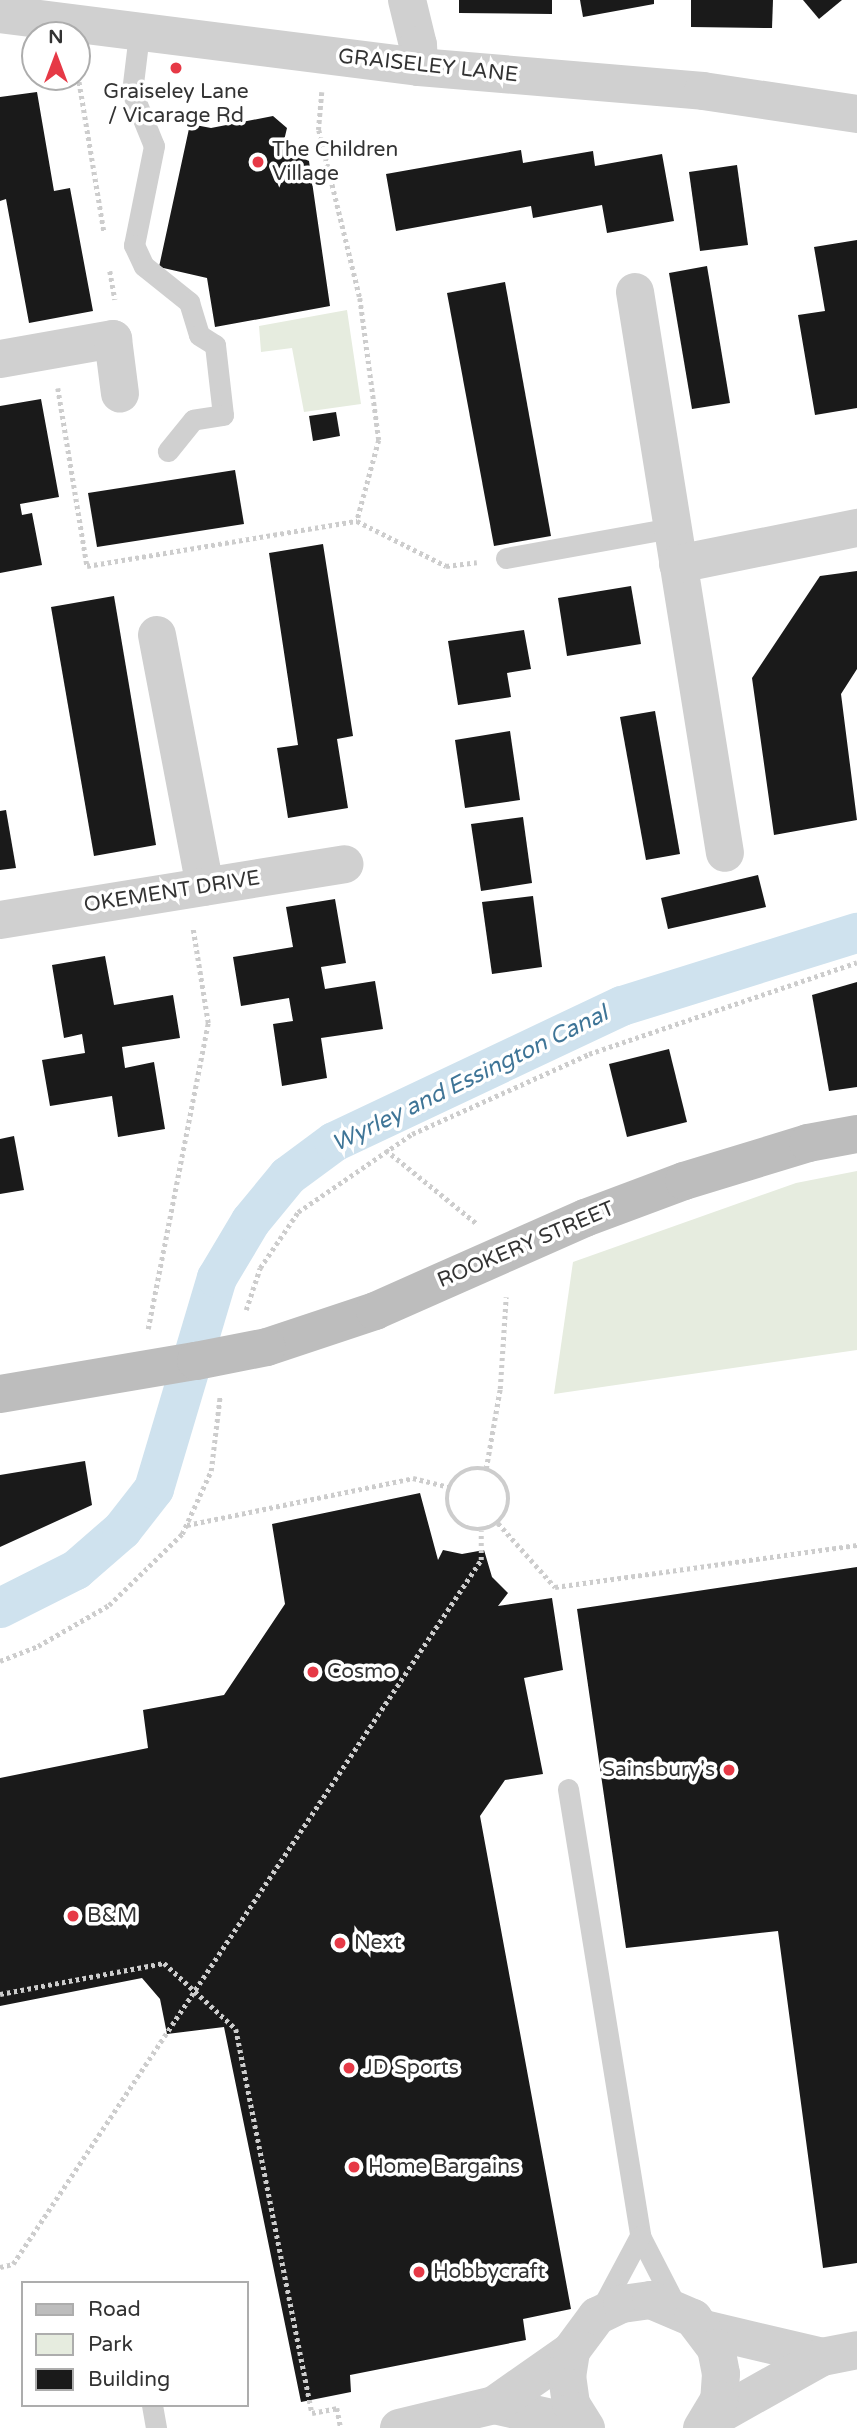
<!DOCTYPE html>
<html>
<head>
<meta charset="utf-8">
<style>
  body { margin:0 }
  #map { position:relative; width:857px; height:2428px; overflow:hidden; background:#fff; font-family:"Varela Round",sans-serif }
  div>[style] { position:absolute }
  .green>* { inset:0; background:#e6ecdf }
  .canal>* { height:40px; margin:-20px; padding:0 20px; transform-origin:20px; border-radius:20px; background:#cfe2ee }
  .building>* { inset:0; background:#1a1a1a }
  .path>* { height:4.5px; margin-top:-2.25px; transform-origin:0; background:repeating-linear-gradient(90deg,#cdcdcd 0 3.5px,transparent 0 7px) }
  .path>.ring { margin:-2.25px; padding:0; box-sizing:content-box; background:none; border:4.5px solid #cdcdcd; border-radius:50% }
  .lane>* { height:21px; margin:-10.5px; padding:0 10.5px; transform-origin:10.5px; border-radius:10.5px; background:#d0d0d0 }
  .street>* { height:38px; margin:-19px; padding:0 19px; transform-origin:19px; border-radius:19px; background:#d0d0d0 }
  .secondary>* { height:38px; margin:-19px; padding:0 19px; transform-origin:19px; border-radius:19px; background:#bdbdbd }
  .secondary-bridge>* { height:38px; margin:-19px; padding:0 19px; transform-origin:19px; border-radius:19px; background:#bdbdbd }
  .dots>* { width:19px; height:19px; translate:-50% -50%; box-sizing:border-box; border:4px solid #fff; border-radius:50% }
  span { translate:-50% -50%; white-space:nowrap; text-align:center; line-height:1.15; -webkit-text-stroke:7px #fff; paint-order:stroke }
  .street-label { font-size:21px; color:#333 }
  .poi-label { font-size:21px; color:#333 }
  .left { translate:0 -50%; text-align:left }
  .right { translate:-100% -50%; text-align:right }
  .water-label { font-size:23px; color:#3f7597; font-style:italic }
  .legend { position:absolute; left:21px; top:2281px; width:228px; height:126px; box-sizing:border-box; background:#fff; border:2px solid #adadad; margin:0; padding:9px 12px; list-style:none; font-size:21px; color:#333 }
  .legend li { display:flex; align-items:center; gap:14px; height:35px }
  .legend b { width:35px; border:2px solid #adadad }
  .north { position:absolute; left:21px; top:21px; width:70px; height:70px; box-sizing:border-box; background:#fff; border:2px solid #adadad; border-radius:50%; rotate:0deg; font-size:19px; font-weight:700; line-height:28px; text-align:center; color:#333 }
  .north::after { content:''; display:block; margin:auto; width:24px; height:32px; background:#e63946; clip-path:polygon(50% 0,100% 100%,50% 72%,0 100%) }
</style>
</head>
<body>
<div id="map">
  <div class="green">
    <div style="clip-path:polygon(347px 310px,361px 404px,304px 412px,292px 348px,261px 352px,259px 326px)"></div>
    <div style="clip-path:polygon(857px 1171px,857px 1350px,554px 1394px,573px 1262px,796px 1183px)"></div>
  </div>
  <div class="canal">
    <div style="left:0;top:1608px;width:85px;rotate:-26.6deg"></div>
    <div style="left:76px;top:1570px;width:61px;rotate:-41deg"></div>
    <div style="left:122px;top:1530px;width:52px;rotate:-52deg"></div>
    <div style="left:154px;top:1489px;width:220px;rotate:-73.4deg"></div>
    <div style="left:217px;top:1278px;width:66px;rotate:-59.2deg"></div>
    <div style="left:251px;top:1221px;width:58px;rotate:-50.6deg"></div>
    <div style="left:288px;top:1176px;width:57px;rotate:-36.5deg"></div>
    <div style="left:334px;top:1142px;width:318px;rotate:-25.3deg"></div>
    <div style="left:622px;top:1006px;width:246px;rotate:-17.3deg"></div>
  </div>
  <div class="building">
    <div style="clip-path:polygon(459px 0,552px 0,552px 14px,459px 13px)"></div>
    <div style="clip-path:polygon(580px 0,654px 0,654px 4px,583px 17px)"></div>
    <div style="clip-path:polygon(691px 0,773px 0,772px 28px,691px 27px)"></div>
    <div style="clip-path:polygon(803px 0,842px 0,819px 19px)"></div>
    <div style="clip-path:polygon(37px 92px,54px 191px,70px 188px,93px 311px,29px 323px,6px 199px,0 201px,0 97px)"></div>
    <div style="clip-path:polygon(273px 116px,287px 128px,282px 149px,309px 161px,330px 306px,215px 327px,207px 278px,159px 267px,190px 124px,211px 128px)"></div>
    <div style="clip-path:polygon(521px 150px,523px 163px,593px 151px,595px 166px,662px 154px,674px 221px,607px 233px,602px 205px,533px 218px,531px 206px,396px 231px,386px 174px)"></div>
    <div style="clip-path:polygon(737px 165px,748px 245px,700px 251px,689px 172px)"></div>
    <div style="clip-path:polygon(857px 240px,857px 408px,815px 415px,798px 315px,825px 311px,814px 247px)"></div>
    <div style="clip-path:polygon(707px 266px,730px 403px,692px 409px,669px 273px)"></div>
    <div style="clip-path:polygon(505px 282px,551px 536px,494px 546px,447px 293px)"></div>
    <div style="clip-path:polygon(41px 399px,59px 497px,20px 504px,22px 515px,32px 513px,42px 565px,0 573px,0 406px)"></div>
    <div style="clip-path:polygon(336px 412px,340px 436px,313px 441px,309px 416px)"></div>
    <div style="clip-path:polygon(235px 470px,244px 524px,97px 547px,88px 493px)"></div>
    <div style="clip-path:polygon(323px 544px,353px 736px,337px 739px,348px 808px,288px 818px,277px 748px,298px 745px,269px 553px)"></div>
    <div style="clip-path:polygon(857px 571px,857px 669px,841px 694px,857px 820px,774px 835px,752px 678px,820px 576px)"></div>
    <div style="clip-path:polygon(631px 586px,641px 644px,567px 656px,558px 598px)"></div>
    <div style="clip-path:polygon(114px 596px,156px 845px,94px 856px,51px 607px)"></div>
    <div style="clip-path:polygon(524px 630px,531px 669px,507px 673px,511px 697px,458px 705px,448px 641px)"></div>
    <div style="clip-path:polygon(655px 711px,680px 854px,646px 860px,620px 717px)"></div>
    <div style="clip-path:polygon(510px 731px,520px 800px,465px 808px,455px 740px)"></div>
    <div style="clip-path:polygon(6px 810px,16px 868px,0 870px,0 811px)"></div>
    <div style="clip-path:polygon(523px 817px,532px 883px,481px 891px,471px 824px)"></div>
    <div style="clip-path:polygon(758px 875px,766px 907px,668px 929px,661px 898px)"></div>
    <div style="clip-path:polygon(533px 896px,542px 967px,492px 974px,482px 902px)"></div>
    <div style="clip-path:polygon(335px 899px,346px 963px,321px 967px,325px 989px,375px 981px,383px 1029px,321px 1038px,327px 1078px,282px 1086px,273px 1024px,293px 1021px,289px 998px,241px 1006px,233px 957px,293px 947px,286px 907px)"></div>
    <div style="clip-path:polygon(105px 956px,114px 1005px,173px 995px,180px 1038px,122px 1047px,125px 1068px,154px 1062px,165px 1129px,118px 1137px,112px 1096px,50px 1106px,42px 1060px,85px 1053px,82px 1034px,64px 1038px,52px 965px)"></div>
    <div style="clip-path:polygon(857px 982px,857px 1087px,829px 1091px,812px 995px)"></div>
    <div style="clip-path:polygon(669px 1049px,687px 1122px,627px 1137px,609px 1064px)"></div>
    <div style="clip-path:polygon(14px 1136px,24px 1190px,0 1194px,0 1139px)"></div>
    <div style="clip-path:polygon(85px 1461px,92px 1505px,0 1547px,0 1475px)"></div>
    <div style="clip-path:polygon(420px 1493px,438px 1560px,443px 1550px,462px 1554px,484px 1550px,492px 1577px,508px 1593px,498px 1606px,552px 1598px,563px 1670px,524px 1678px,543px 1774px,505px 1780px,480px 1816px,571px 2309px,523px 2319px,526px 2340px,350px 2375px,351px 2392px,301px 2402px,224px 2027px,167px 2034px,160px 1999px,142px 1978px,0 2006px,0 1778px,148px 1748px,143px 1710px,224px 1695px,285px 1604px,272px 1524px)"></div>
    <div style="clip-path:polygon(857px 1567px,857px 2263px,823px 2268px,778px 1931px,626px 1948px,577px 1609px)"></div>
  </div>
  <div class="path">
    <div style="left:77px;top:68px;width:165px;rotate:80.6deg"></div>
    <div style="left:322px;top:92px;width:38px;rotate:95deg"></div>
    <div style="left:319px;top:130px;width:173px;rotate:76.3deg"></div>
    <div style="left:360px;top:298px;width:143px;rotate:82.4deg"></div>
    <div style="left:379px;top:440px;width:84px;rotate:105.2deg"></div>
    <div style="left:357px;top:521px;width:100px;rotate:26.8deg"></div>
    <div style="left:446px;top:566px;width:31px;rotate:-7deg"></div>
    <div style="left:110px;top:271px;width:29px;rotate:80deg"></div>
    <div style="left:58px;top:388px;width:180px;rotate:80.7deg"></div>
    <div style="left:87px;top:566px;width:274px;rotate:-9.5deg"></div>
    <div style="left:386px;top:1150px;width:116px;rotate:39deg"></div>
    <div style="left:246px;top:1310px;width:44px;rotate:-71.6deg"></div>
    <div style="left:260px;top:1268px;width:68px;rotate:-55.8deg"></div>
    <div style="left:298px;top:1212px;width:138px;rotate:-34.4deg"></div>
    <div style="left:412px;top:1134px;width:194px;rotate:-24.3deg"></div>
    <div style="left:589px;top:1054px;width:283px;rotate:-18.9deg"></div>
    <div style="left:148px;top:1329px;width:312px;rotate:-78.9deg"></div>
    <div style="left:208px;top:1023px;width:95px;rotate:-99.1deg"></div>
    <div class="ring" style="left:447px;top:1468px;width:57.5px;height:57.5px"></div>
    <div style="left:486px;top:1469px;width:81px;rotate:-80.1deg"></div>
    <div style="left:500px;top:1389px;width:92px;rotate:-86.3deg"></div>
    <div style="left:498px;top:1523px;width:86px;rotate:48.3deg"></div>
    <div style="left:555px;top:1587px;width:305px;rotate:-7.9deg"></div>
    <div style="left:187px;top:1525px;width:231px;rotate:-11.7deg"></div>
    <div style="left:413px;top:1478px;width:38px;rotate:14deg"></div>
    <div style="left:0;top:1661px;width:41px;rotate:-21.5deg"></div>
    <div style="left:38px;top:1646px;width:82px;rotate:-30deg"></div>
    <div style="left:109px;top:1605px;width:102px;rotate:-44.2deg"></div>
    <div style="left:182px;top:1534px;width:69px;rotate:-65.3deg"></div>
    <div style="left:211px;top:1471px;width:76px;rotate:-83.2deg"></div>
    <div style="left:0;top:1994px;width:167px;rotate:-10.7deg"></div>
    <div style="left:164px;top:1963px;width:98px;rotate:42.5deg"></div>
    <div style="left:236px;top:2029px;width:391px;rotate:78.8deg"></div>
    <div style="left:312px;top:2413px;width:25px;rotate:-11deg"></div>
    <div style="left:337px;top:2408px;width:20px;rotate:79deg"></div>
    <div style="left:0;top:2267px;width:13px;rotate:-13deg"></div>
    <div style="left:13px;top:2264px;width:845px;rotate:-56.39deg"></div>
    <div style="left:481px;top:1560px;width:29px;rotate:-90deg"></div>
  </div>
  <div class="lane">
    <div style="left:139px;top:34px;width:58px;rotate:96.9deg"></div>
    <div style="left:132px;top:92px;width:58px;rotate:67.8deg"></div>
    <div style="left:154px;top:146px;width:101px;rotate:101.4deg"></div>
    <div style="left:134px;top:245px;width:23px;rotate:65deg"></div>
    <div style="left:144px;top:266px;width:58px;rotate:38.7deg"></div>
    <div style="left:189px;top:302px;width:34px;rotate:73deg"></div>
    <div style="left:199px;top:335px;width:19px;rotate:32deg"></div>
    <div style="left:215px;top:345px;width:70px;rotate:83.5deg"></div>
    <div style="left:223px;top:415px;width:30px;rotate:171deg"></div>
    <div style="left:193px;top:420px;width:40px;rotate:129deg"></div>
    <div style="left:506px;top:558px;width:168px;rotate:-10.3deg"></div>
    <div style="left:568px;top:1789px;width:453px;rotate:80.8deg"></div>
    <div style="left:640px;top:2236px;width:81px;rotate:62.8deg"></div>
    <div style="left:600px;top:2311px;width:85px;rotate:-61.9deg"></div>
    <div style="left:152px;top:2405px;width:23px;rotate:80deg"></div>
  </div>
  <div class="street">
    <div style="left:407px;top:0;width:46px;rotate:76.3deg"></div>
    <div style="left:418px;top:45px;width:22px;rotate:87deg"></div>
    <div style="left:0;top:14px;width:422px;rotate:7.2deg"></div>
    <div style="left:419px;top:67px;width:285px;rotate:4.8deg"></div>
    <div style="left:703px;top:91px;width:156px;rotate:8.5deg"></div>
    <div style="left:635px;top:292px;width:568px;rotate:80.89deg"></div>
    <div style="left:0;top:359px;width:115px;rotate:-10deg"></div>
    <div style="left:113px;top:339px;width:55px;rotate:82.7deg"></div>
    <div style="left:678px;top:564px;width:183px;rotate:-11.4deg"></div>
    <div style="left:157px;top:635px;width:256px;rotate:79.2deg"></div>
    <div style="left:0;top:920px;width:349px;rotate:-9.2deg"></div>
    <div style="left:704px;top:2329px;width:121px;rotate:13.3deg"></div>
    <div style="left:494px;top:2405px;width:91px;rotate:12.7deg"></div>
    <div style="left:708px;top:2421px;width:131px;rotate:-29.3deg"></div>
    <div style="left:822px;top:2357px;width:36px;rotate:-11deg"></div>
    <div style="left:399px;top:2428px;width:98px;rotate:-13.6deg"></div>
    <div style="left:494px;top:2405px;width:94px;rotate:-35deg"></div>
    <div style="left:586px;top:2428px;width:28px;rotate:-122deg"></div>
    <div style="left:571px;top:2404px;width:27px;rotate:-98deg"></div>
    <div style="left:567px;top:2377px;width:26px;rotate:-81deg"></div>
    <div style="left:571px;top:2351px;width:44px;rotate:-53.4deg"></div>
    <div style="left:597px;top:2316px;width:28px;rotate:-26deg"></div>
    <div style="left:622px;top:2304px;width:29px;rotate:-8deg"></div>
    <div style="left:651px;top:2300px;width:46px;rotate:23.2deg"></div>
    <div style="left:693px;top:2318px;width:38px;rotate:53deg"></div>
    <div style="left:716px;top:2348px;width:26px;rotate:79deg"></div>
    <div style="left:721px;top:2374px;width:26px;rotate:94deg"></div>
    <div style="left:719px;top:2400px;width:33px;rotate:121deg"></div>
  </div>
  <div class="secondary">
    <div style="left:267px;top:1347px;width:114px;rotate:-18.4deg"></div>
    <div style="left:375px;top:1311px;width:230px;rotate:-23.9deg"></div>
    <div style="left:585px;top:1218px;width:106px;rotate:-20.5deg"></div>
    <div style="left:684px;top:1181px;width:130px;rotate:-17deg"></div>
    <div style="left:808px;top:1143px;width:50px;rotate:-10.4deg"></div>
    <div style="left:0;top:1394px;width:199px;rotate:-9.6deg"></div>
  </div>
  <div class="secondary-bridge">
    <div style="left:196px;top:1361px;width:72px;rotate:-11.2deg"></div>
  </div>
  <div class="dots">
    <div style="left:176px;top:68px;background:#e63946"></div>
    <div style="left:258px;top:162px;background:#e63946"></div>
    <div style="left:313px;top:1672px;background:#e63946"></div>
    <div style="left:729px;top:1770px;background:#e63946"></div>
    <div style="left:73px;top:1916px;background:#e63946"></div>
    <div style="left:340px;top:1943px;background:#e63946"></div>
    <div style="left:349px;top:2068px;background:#e63946"></div>
    <div style="left:354px;top:2167px;background:#e63946"></div>
    <div style="left:419px;top:2272px;background:#e63946"></div>
  </div>
  <div class="street-label">
    <span style="left:428px;top:66px;rotate:6deg">GRAISELEY LANE</span>
    <span style="left:172px;top:892px;rotate:-9deg">OKEMENT DRIVE</span>
    <span style="left:526px;top:1245px;rotate:-23deg">ROOKERY STREET</span>
  </div>
  <div class="poi-label">
    <span style="left:176px;top:104px">Graiseley Lane<br>/ Vicarage Rd</span>
    <span class="left" style="left:272px;top:162px">The Children<br>Village</span>
    <span class="left" style="left:327px;top:1672px">Cosmo</span>
    <span class="right" style="left:715px;top:1770px">Sainsbury's</span>
    <span class="left" style="left:87px;top:1916px">B&amp;M</span>
    <span class="left" style="left:354px;top:1943px">Next</span>
    <span class="left" style="left:363px;top:2068px">JD Sports</span>
    <span class="left" style="left:368px;top:2167px">Home Bargains</span>
    <span class="left" style="left:433px;top:2272px">Hobbycraft</span>
  </div>
  <div class="water-label">
    <span style="left:470px;top:1079px;rotate:-26deg">Wyrley and Essington Canal</span>
  </div>
  <ul class="legend">
  <li><b style="height:9px;background:#bdbdbd"></b>Road</li>
  <li><b style="height:19px;background:#e6ecdf"></b>Park</li>
  <li><b style="height:19px;background:#1a1a1a"></b>Building</li>
  </ul>
  <div class="north">N</div>
</div>
</body>
</html>
